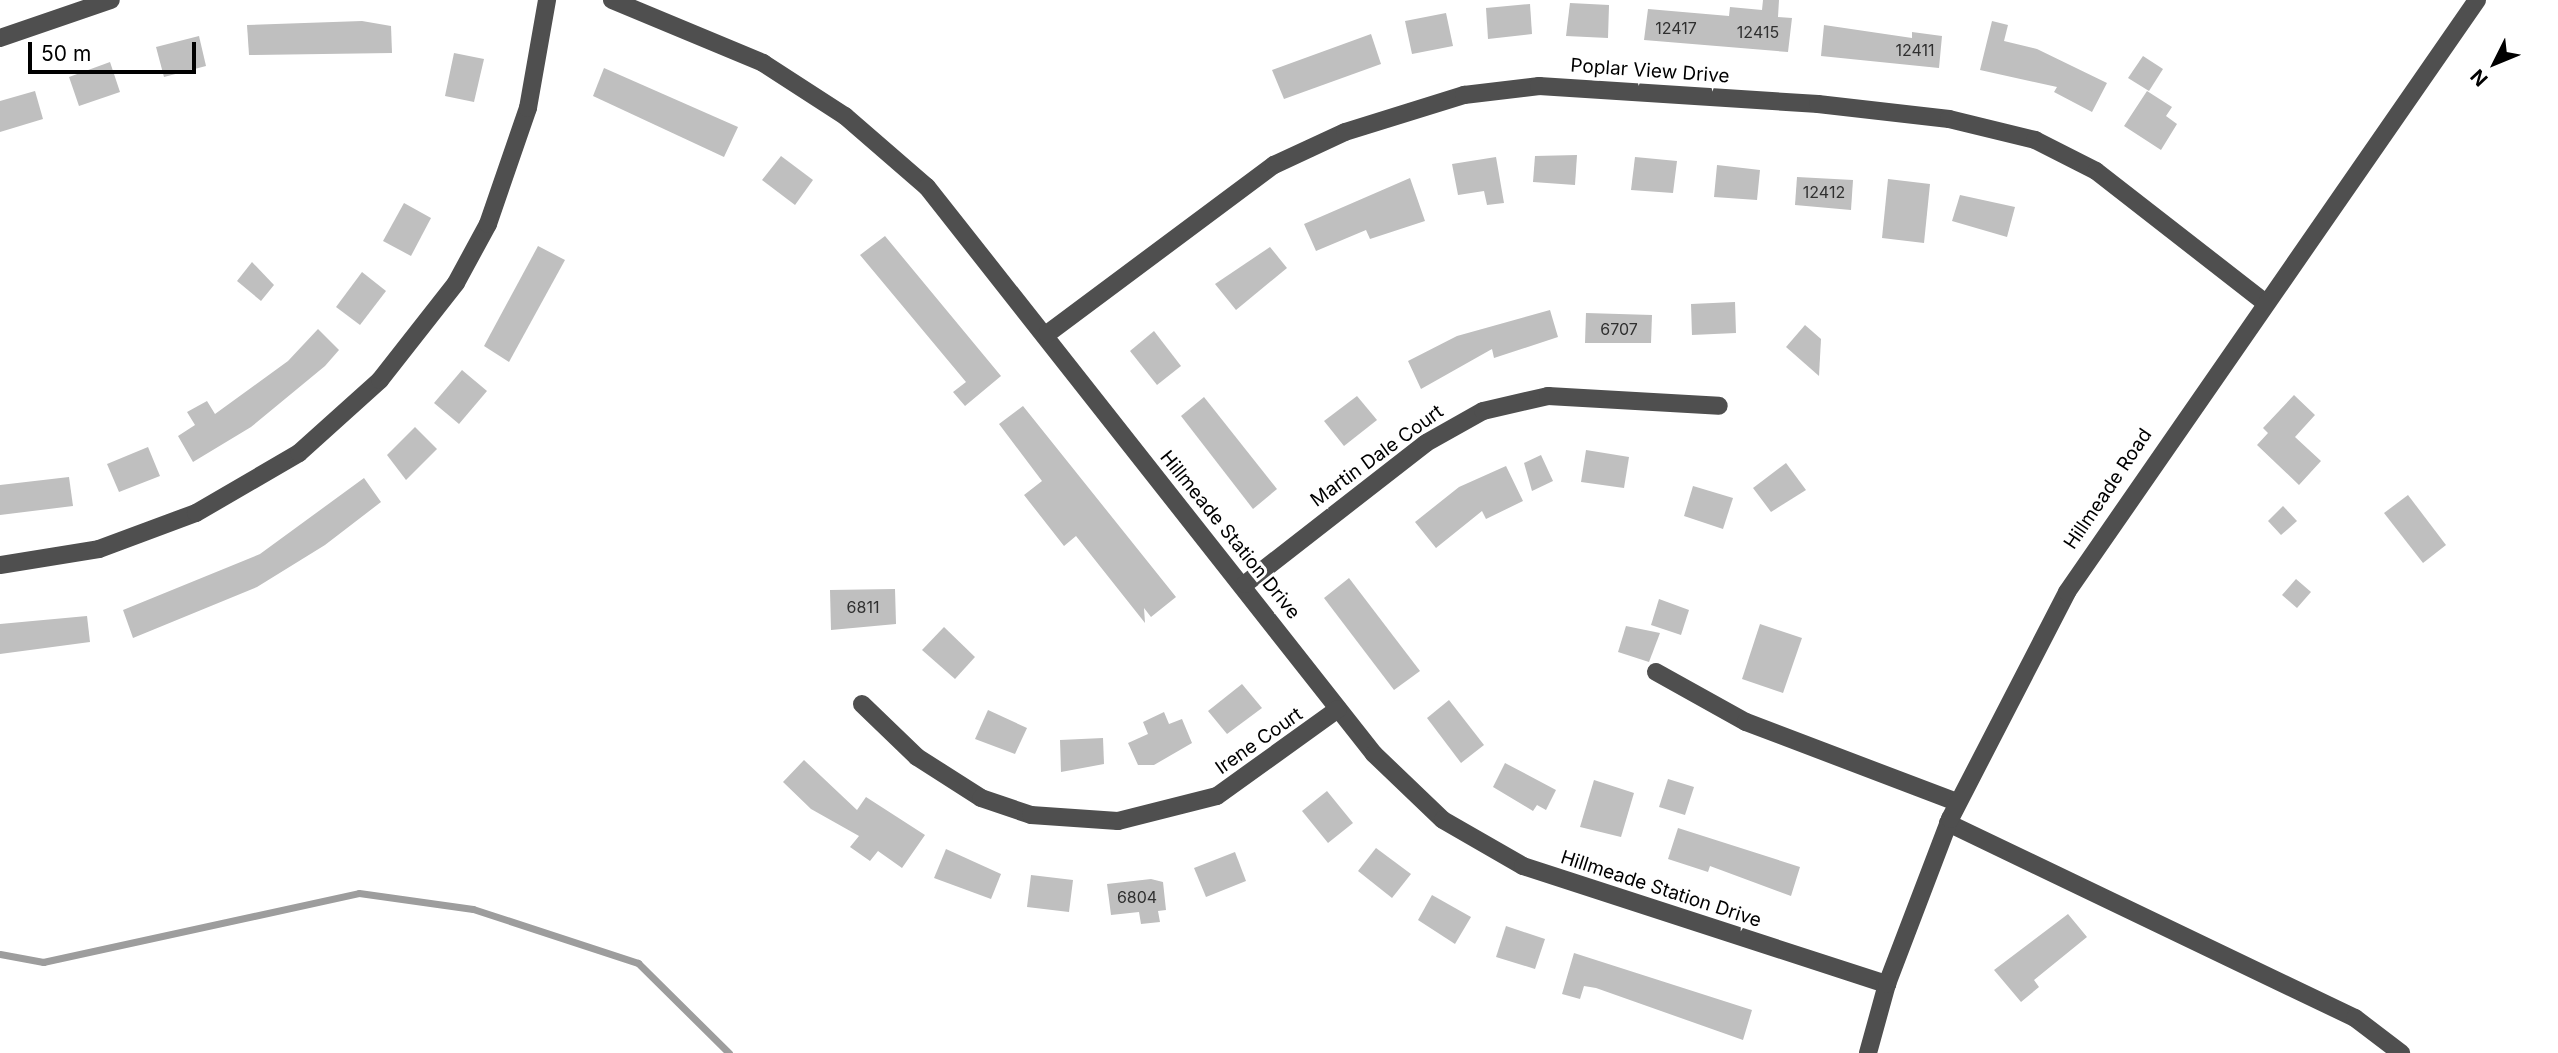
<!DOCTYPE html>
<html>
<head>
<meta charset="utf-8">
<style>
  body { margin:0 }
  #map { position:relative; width:2558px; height:1053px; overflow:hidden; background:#fff; font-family:Inter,sans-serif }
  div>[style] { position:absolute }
  .stream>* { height:7px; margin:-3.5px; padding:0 3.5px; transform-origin:3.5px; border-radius:3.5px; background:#9d9d9d }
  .building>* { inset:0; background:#bfbfbf }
  .minor>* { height:18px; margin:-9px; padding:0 9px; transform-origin:9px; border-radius:9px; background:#4f4f4f }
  span { translate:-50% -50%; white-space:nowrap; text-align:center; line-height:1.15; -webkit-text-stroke:6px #fff; paint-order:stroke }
  .number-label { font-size:16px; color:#303030 }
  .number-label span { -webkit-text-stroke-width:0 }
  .street-label { font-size:19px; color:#000 }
  .north { position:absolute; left:2460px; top:28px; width:70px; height:70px; -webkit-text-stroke:5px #fff; paint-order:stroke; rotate:227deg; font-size:19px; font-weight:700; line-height:28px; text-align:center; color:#000 }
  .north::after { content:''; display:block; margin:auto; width:24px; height:32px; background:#000; clip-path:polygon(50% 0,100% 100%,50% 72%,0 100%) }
  .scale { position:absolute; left:28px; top:42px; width:168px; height:32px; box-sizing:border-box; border:4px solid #000; border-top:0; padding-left:9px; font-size:21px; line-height:24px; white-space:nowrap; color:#000; -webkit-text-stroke:5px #fff; paint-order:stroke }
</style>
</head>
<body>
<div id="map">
  <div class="stream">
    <div style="left:0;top:954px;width:44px;rotate:10.5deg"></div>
    <div style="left:43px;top:962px;width:323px;rotate:-12.3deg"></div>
    <div style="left:359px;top:893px;width:115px;rotate:8deg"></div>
    <div style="left:473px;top:909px;width:174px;rotate:18.1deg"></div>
    <div style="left:638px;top:963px;width:128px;rotate:44.7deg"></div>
  </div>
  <div class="building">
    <div style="clip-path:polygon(1763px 0,1779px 0,1778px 17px,1792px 18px,1788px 52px,1644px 40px,1648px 9px,1729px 16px,1730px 7px,1762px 10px)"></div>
    <div style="clip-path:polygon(1570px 3px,1609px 5px,1608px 38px,1566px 36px)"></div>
    <div style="clip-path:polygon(1530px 4px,1532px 34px,1488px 39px,1486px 8px)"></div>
    <div style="clip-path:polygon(1446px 13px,1453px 46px,1412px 54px,1405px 21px)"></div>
    <div style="clip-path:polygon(362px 21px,391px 26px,392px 53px,249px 55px,247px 25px)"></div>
    <div style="clip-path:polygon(1992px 21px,2008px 25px,2004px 41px,2037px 49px,2107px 83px,2092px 112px,2054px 92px,2057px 87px,1980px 70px)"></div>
    <div style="clip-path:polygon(1824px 25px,1912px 38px,1912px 32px,1942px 36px,1939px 68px,1821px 56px)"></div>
    <div style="clip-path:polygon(1371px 34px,1381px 64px,1284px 99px,1272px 70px)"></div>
    <div style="clip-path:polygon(199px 36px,206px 66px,164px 77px,156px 47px)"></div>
    <div style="clip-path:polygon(454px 53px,484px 59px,474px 102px,445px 96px)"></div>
    <div style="clip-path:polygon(2143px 56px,2163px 69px,2149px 91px,2128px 78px)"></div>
    <div style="clip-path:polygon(110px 62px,120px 92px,79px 106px,69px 77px)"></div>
    <div style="clip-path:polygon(604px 68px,738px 127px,724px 157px,593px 96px)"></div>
    <div style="clip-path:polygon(35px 91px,43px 119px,0 132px,0 101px)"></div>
    <div style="clip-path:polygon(2147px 91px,2172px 107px,2166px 116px,2177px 124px,2161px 150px,2124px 126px)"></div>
    <div style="clip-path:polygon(1577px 155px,1575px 185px,1533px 182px,1535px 156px)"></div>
    <div style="clip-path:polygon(781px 156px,813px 180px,795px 205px,762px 180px)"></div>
    <div style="clip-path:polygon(1496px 157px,1504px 203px,1487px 205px,1484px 191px,1458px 195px,1452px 164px)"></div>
    <div style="clip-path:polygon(1635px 157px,1677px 161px,1673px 193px,1631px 190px)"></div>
    <div style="clip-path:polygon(1717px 165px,1760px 170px,1757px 200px,1714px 197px)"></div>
    <div style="clip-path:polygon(1797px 177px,1853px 180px,1851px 210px,1795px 205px)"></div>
    <div style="clip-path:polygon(1410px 178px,1425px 221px,1370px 239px,1366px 230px,1316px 251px,1304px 224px)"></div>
    <div style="clip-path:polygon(1888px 179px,1930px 184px,1924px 243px,1882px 238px)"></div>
    <div style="clip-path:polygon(1960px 195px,2015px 207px,2007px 237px,1952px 221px)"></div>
    <div style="clip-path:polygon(404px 203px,431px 218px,411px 256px,383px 241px)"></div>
    <div style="clip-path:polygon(885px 236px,1001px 376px,965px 406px,953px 392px,966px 382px,860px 255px)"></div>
    <div style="clip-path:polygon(538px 246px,565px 260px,509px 362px,484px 346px)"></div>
    <div style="clip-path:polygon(1270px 247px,1287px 268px,1236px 310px,1215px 284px)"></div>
    <div style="clip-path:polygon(252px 262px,274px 285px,261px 301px,237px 281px)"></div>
    <div style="clip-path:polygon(362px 272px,386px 291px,360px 325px,336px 307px)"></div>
    <div style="clip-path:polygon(1735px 302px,1736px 333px,1692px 335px,1691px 304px)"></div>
    <div style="clip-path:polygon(1550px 310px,1558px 337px,1494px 358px,1492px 349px,1421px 389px,1408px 361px,1457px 336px)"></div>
    <div style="clip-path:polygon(1586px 313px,1652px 315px,1651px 343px,1585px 343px)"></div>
    <div style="clip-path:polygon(1805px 325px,1821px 339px,1819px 376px,1786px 347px)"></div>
    <div style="clip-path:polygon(318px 329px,339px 350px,325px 366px,251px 427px,193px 462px,178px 436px,195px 425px,187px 412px,207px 401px,215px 414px,288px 361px)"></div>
    <div style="clip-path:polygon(1154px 331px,1181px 366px,1157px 385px,1130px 351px)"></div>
    <div style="clip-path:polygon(462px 370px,487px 391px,459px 424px,434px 403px)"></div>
    <div style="clip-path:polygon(2294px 395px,2315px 415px,2295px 437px,2321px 461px,2299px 485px,2257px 445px,2268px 433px,2263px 428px)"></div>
    <div style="clip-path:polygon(1357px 396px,1377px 420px,1344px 446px,1324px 421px)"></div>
    <div style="clip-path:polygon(1204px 397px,1277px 489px,1253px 509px,1181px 416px)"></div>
    <div style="clip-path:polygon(1023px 406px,1176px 597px,1151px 617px,1144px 608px,1145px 623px,1076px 536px,1064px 546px,1024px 495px,1042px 481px,999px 424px)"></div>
    <div style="clip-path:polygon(415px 427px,437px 449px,406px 480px,387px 455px)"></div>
    <div style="clip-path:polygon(148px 447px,160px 476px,119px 492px,107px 464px)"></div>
    <div style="clip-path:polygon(1586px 450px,1629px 457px,1624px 488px,1581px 482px)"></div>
    <div style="clip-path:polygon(1541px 455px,1553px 481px,1532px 491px,1524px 463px)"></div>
    <div style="clip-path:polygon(1786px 463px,1806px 490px,1771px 512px,1753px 488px)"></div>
    <div style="clip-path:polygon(1506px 466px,1523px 501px,1486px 519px,1482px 511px,1436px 548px,1415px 522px,1459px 487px)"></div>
    <div style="clip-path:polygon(69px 477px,73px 506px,0 515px,0 485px)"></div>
    <div style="clip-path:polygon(364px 478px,381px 502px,325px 545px,257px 587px,133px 638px,123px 610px,260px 554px)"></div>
    <div style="clip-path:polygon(1693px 486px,1733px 498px,1723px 529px,1684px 516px)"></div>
    <div style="clip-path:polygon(2408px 495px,2446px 545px,2423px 563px,2384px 513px)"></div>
    <div style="clip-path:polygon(2283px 506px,2297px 521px,2281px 535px,2268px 521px)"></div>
    <div style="clip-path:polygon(1349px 578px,1420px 671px,1394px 690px,1324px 598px)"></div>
    <div style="clip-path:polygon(2296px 579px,2311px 592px,2297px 608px,2282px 595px)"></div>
    <div style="clip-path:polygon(895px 589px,896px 624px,831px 630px,830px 590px)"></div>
    <div style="clip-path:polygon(1659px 599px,1689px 610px,1681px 635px,1651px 625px)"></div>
    <div style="clip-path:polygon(87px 616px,90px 642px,0 654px,0 624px)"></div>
    <div style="clip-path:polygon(1760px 624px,1802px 638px,1783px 693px,1742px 679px)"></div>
    <div style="clip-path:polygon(1626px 626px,1660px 633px,1649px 662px,1618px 652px)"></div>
    <div style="clip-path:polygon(944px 627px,975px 657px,955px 679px,922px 650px)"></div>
    <div style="clip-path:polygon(1242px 684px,1262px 708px,1227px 734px,1208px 711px)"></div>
    <div style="clip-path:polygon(1449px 700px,1484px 745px,1461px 763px,1427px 718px)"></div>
    <div style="clip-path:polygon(988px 710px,1027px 728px,1015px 754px,975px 739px)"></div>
    <div style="clip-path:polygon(1164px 712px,1169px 724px,1182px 719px,1192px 743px,1154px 765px,1138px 765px,1128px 743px,1148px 734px,1143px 722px)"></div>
    <div style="clip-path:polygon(1103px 738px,1104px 764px,1061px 772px,1060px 740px)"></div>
    <div style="clip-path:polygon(804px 760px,857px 810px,866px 797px,925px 835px,902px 868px,878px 851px,870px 861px,850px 847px,859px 836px,811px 809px,783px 782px)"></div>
    <div style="clip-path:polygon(1505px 763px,1556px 790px,1546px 810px,1537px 805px,1533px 811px,1493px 787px)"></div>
    <div style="clip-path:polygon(1668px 779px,1694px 787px,1685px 815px,1659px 807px)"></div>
    <div style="clip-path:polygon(1594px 780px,1634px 793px,1621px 837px,1580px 827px)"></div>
    <div style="clip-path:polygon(1327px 791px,1353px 823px,1328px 843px,1302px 811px)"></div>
    <div style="clip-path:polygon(1678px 828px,1800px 867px,1791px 896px,1710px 866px,1708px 872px,1668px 859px)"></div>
    <div style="clip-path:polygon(1376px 848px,1411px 874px,1392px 898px,1358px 871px)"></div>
    <div style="clip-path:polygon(946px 849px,1001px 874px,991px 899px,934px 878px)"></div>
    <div style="clip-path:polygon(1235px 852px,1246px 881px,1206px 897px,1194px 868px)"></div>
    <div style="clip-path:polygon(1031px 875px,1073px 880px,1069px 912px,1027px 907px)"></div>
    <div style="clip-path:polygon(1151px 879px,1163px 882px,1166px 910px,1158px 911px,1160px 922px,1141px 924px,1139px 912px,1111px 915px,1107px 884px)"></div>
    <div style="clip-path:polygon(1432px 895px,1471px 917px,1455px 944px,1418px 920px)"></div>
    <div style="clip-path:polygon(2068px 914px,2087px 937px,2034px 980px,2039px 987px,2021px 1002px,1994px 970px)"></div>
    <div style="clip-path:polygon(1506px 926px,1545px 939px,1535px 969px,1496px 957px)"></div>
    <div style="clip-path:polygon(1574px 953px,1752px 1010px,1743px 1040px,1596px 988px,1584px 986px,1580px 999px,1562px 994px)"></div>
  </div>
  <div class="minor">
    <div style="left:612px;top:0;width:164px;rotate:22.6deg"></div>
    <div style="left:763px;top:63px;width:98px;rotate:32.9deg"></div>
    <div style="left:845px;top:116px;width:108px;rotate:40.9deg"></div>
    <div style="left:927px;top:187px;width:722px;rotate:51.75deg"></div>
    <div style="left:1374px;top:754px;width:95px;rotate:43.7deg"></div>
    <div style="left:1443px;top:820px;width:92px;rotate:29.9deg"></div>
    <div style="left:1523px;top:866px;width:383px;rotate:18deg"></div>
    <div style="left:0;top:38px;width:117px;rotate:-18.9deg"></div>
    <div style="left:1047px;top:334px;width:283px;rotate:-36.7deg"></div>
    <div style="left:1274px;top:165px;width:78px;rotate:-24.9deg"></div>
    <div style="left:1345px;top:132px;width:125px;rotate:-17.3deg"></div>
    <div style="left:1464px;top:95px;width:76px;rotate:-6.8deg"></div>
    <div style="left:1539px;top:86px;width:280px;rotate:3.7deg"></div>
    <div style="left:1818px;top:104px;width:132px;rotate:6.5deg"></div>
    <div style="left:1949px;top:119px;width:89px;rotate:13.7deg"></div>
    <div style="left:2035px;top:140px;width:68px;rotate:26.9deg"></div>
    <div style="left:2096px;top:171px;width:213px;rotate:37.9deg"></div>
    <div style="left:0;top:565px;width:100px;rotate:-9.2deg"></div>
    <div style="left:99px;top:549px;width:103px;rotate:-20.4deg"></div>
    <div style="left:196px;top:513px;width:119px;rotate:-30.2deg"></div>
    <div style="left:299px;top:453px;width:109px;rotate:-42deg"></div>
    <div style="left:380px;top:380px;width:123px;rotate:-51.9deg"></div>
    <div style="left:456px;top:283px;width:67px;rotate:-61.5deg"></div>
    <div style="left:488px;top:224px;width:123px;rotate:-71deg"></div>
    <div style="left:528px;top:108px;width:110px;rotate:-80deg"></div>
    <div style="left:1245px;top:584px;width:229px;rotate:-37.9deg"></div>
    <div style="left:1426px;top:443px;width:65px;rotate:-29.3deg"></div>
    <div style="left:1483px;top:411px;width:67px;rotate:-13deg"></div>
    <div style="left:1548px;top:396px;width:171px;rotate:3.3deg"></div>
    <div style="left:1656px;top:672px;width:103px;rotate:29.1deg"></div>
    <div style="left:1746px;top:722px;width:226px;rotate:20.8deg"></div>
    <div style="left:862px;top:704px;width:76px;rotate:43.9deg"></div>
    <div style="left:917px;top:757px;width:76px;rotate:32.6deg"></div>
    <div style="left:981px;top:798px;width:53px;rotate:18.8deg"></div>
    <div style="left:1031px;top:815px;width:87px;rotate:3.9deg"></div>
    <div style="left:1118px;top:821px;width:102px;rotate:-14.2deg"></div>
    <div style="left:1217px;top:796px;width:149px;rotate:-35.7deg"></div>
    <div style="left:1948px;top:823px;width:451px;rotate:25.6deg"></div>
    <div style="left:2355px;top:1018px;width:58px;rotate:37.3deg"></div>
    <div style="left:1868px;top:1053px;width:72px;rotate:-74.6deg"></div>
    <div style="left:1887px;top:984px;width:177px;rotate:-69.1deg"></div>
    <div style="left:1950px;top:819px;width:255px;rotate:-62.7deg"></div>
    <div style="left:2067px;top:592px;width:720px;rotate:-55.29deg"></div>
  </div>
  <div class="number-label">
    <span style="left:1676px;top:28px">12417</span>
    <span style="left:1758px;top:32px">12415</span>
    <span style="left:1915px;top:50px">12411</span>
    <span style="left:1824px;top:192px">12412</span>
    <span style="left:1619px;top:329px">6707</span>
    <span style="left:863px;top:607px">6811</span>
    <span style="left:1137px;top:897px">6804</span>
  </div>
  <div class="street-label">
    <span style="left:1650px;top:71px;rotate:4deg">Poplar View Drive</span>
    <span style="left:1377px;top:456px;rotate:-36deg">Martin Dale Court</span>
    <span style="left:2108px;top:489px;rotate:-56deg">Hillmeade Road</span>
    <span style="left:1230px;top:535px;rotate:51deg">Hillmeade Station Drive</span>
    <span style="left:1259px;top:741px;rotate:-35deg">Irene Court</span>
    <span style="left:1661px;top:889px;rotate:18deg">Hillmeade Station Drive</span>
  </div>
  <div class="north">N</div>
  <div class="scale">50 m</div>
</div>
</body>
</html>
